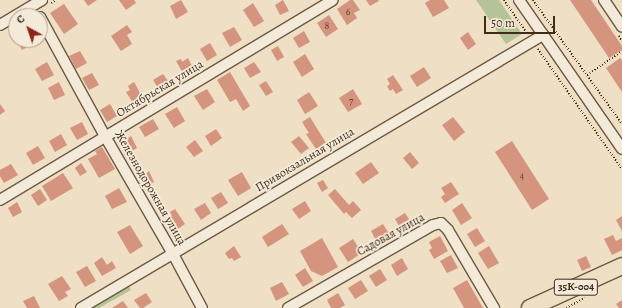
<!DOCTYPE html>
<html>
<head>
<meta charset="utf-8">
<style>
  body { margin:0 }
  #map { position:relative; width:622px; height:308px; overflow:hidden; background:#eedfc5; font-family:Alegreya,serif }
  div>[style] { position:absolute }
  .green>* { inset:0; background:#b4c398 }
  .building>* { inset:0; background:#d5947e }
  .path>* { height:1.5px; margin-top:-0.75px; transform-origin:0; background:repeating-linear-gradient(90deg,#412c19 0 1px,transparent 0 3px) }
  .roads { filter:drop-shadow(1px 0 #6c5944) drop-shadow(-1px 0 #6c5944) drop-shadow(0 1px #6c5944) drop-shadow(0 -1px #6c5944) }
  .street>* { height:10px; margin:-5px; padding:0 5px; transform-origin:5px; border-radius:5px; background:#f4ead9 }
  .primary>* { height:16px; margin:-8px; padding:0 8px; transform-origin:8px; border-radius:8px; background:#eedfc5 }
  span { translate:-50% -50%; white-space:nowrap; text-align:center; line-height:1.15; -webkit-text-stroke:3.5px #f4ead9; paint-order:stroke }
  .number-label { font-size:10px; color:#664632 }
  .number-label span { -webkit-text-stroke-width:0 }
  .shield-label span { padding:1px 3px; background:#f4ead9; border:1px solid; border-radius:3px; -webkit-text-stroke-width:0 }
  .shield-label { font-size:11px; color:#412c19; font-weight:700 }
  .street-label { font-size:12px; color:#412c19 }
  .north { position:absolute; left:8px; top:8px; width:40px; height:40px; box-sizing:border-box; background:#f4ead9; border:1px solid #ac9e8c; border-radius:50%; rotate:320deg; font-size:11px; font-weight:700; line-height:16px; text-align:center; color:#412c19 }
  .north::after { content:''; display:block; margin:auto; width:14px; height:18px; background:#8f2418; clip-path:polygon(50% 0,100% 100%,50% 72%,0 100%) }
  .scale { position:absolute; left:484px; top:16px; width:71px; height:18px; box-sizing:border-box; border:2px solid #412c19; border-top:0; padding-left:5px; font-size:12px; line-height:14px; white-space:nowrap; color:#412c19; -webkit-text-stroke:3px #f4ead9; paint-order:stroke }
</style>
</head>
<body>
<div id="map">
  <div class="green">
    <div style="clip-path:polygon(476px 0,499px 0,522px 34px,506px 44px)"></div>
    <div style="clip-path:polygon(127px 282px,131px 290px,99px 308px,92px 308px,89px 303px)"></div>
  </div>
  <div class="building">
    <div style="clip-path:polygon(84px 0,97px 0,88px 6px)"></div>
    <div style="clip-path:polygon(119px 0,134px 0,136px 3px,126px 10px)"></div>
    <div style="clip-path:polygon(181px 0,188px 12px,176px 19px,170px 6px)"></div>
    <div style="clip-path:polygon(283px 0,289px 11px,280px 15px,275px 5px)"></div>
    <div style="clip-path:polygon(350px 0,353px 0,360px 10px,354px 13px,357px 18px,347px 25px,337px 9px)"></div>
    <div style="clip-path:polygon(366px 0,378px 0,379px 1px,370px 6px)"></div>
    <div style="clip-path:polygon(430px 0,444px 0,449px 8px,433px 17px,425px 3px)"></div>
    <div style="clip-path:polygon(570px 0,591px 0,622px 46px,622px 50px,609px 58px)"></div>
    <div style="clip-path:polygon(253px 3px,264px 21px,254px 27px,243px 10px)"></div>
    <div style="clip-path:polygon(64px 4px,78px 24px,64px 34px,50px 13px)"></div>
    <div style="clip-path:polygon(329px 15px,338px 29px,326px 37px,317px 23px)"></div>
    <div style="clip-path:polygon(127px 25px,132px 32px,127px 35px,132px 44px,121px 51px,111px 36px)"></div>
    <div style="clip-path:polygon(234px 27px,242px 40px,230px 47px,222px 33px)"></div>
    <div style="clip-path:polygon(304px 31px,310px 42px,299px 48px,293px 38px)"></div>
    <div style="clip-path:polygon(468px 32px,476px 44px,468px 50px,460px 38px)"></div>
    <div style="clip-path:polygon(17px 40px,32px 40px,34px 43px,22px 50px)"></div>
    <div style="clip-path:polygon(210px 43px,217px 55px,207px 61px,200px 49px)"></div>
    <div style="clip-path:polygon(278px 46px,284px 57px,277px 61px,271px 50px)"></div>
    <div style="clip-path:polygon(80px 51px,87px 63px,76px 69px,69px 56px)"></div>
    <div style="clip-path:polygon(305px 54px,314px 69px,302px 77px,293px 62px)"></div>
    <div style="clip-path:polygon(188px 58px,194px 70px,184px 75px,176px 61px,181px 59px,182px 62px)"></div>
    <div style="clip-path:polygon(620px 58px,622px 60px,622px 92px,606px 68px)"></div>
    <div style="clip-path:polygon(47px 62px,54px 75px,42px 81px,35px 69px)"></div>
    <div style="clip-path:polygon(254px 62px,261px 72px,250px 78px,244px 68px)"></div>
    <div style="clip-path:polygon(424px 67px,431px 78px,417px 87px,410px 76px)"></div>
    <div style="clip-path:polygon(230px 72px,250px 106px,243px 111px,236px 99px,230px 102px,217px 80px)"></div>
    <div style="clip-path:polygon(92px 73px,99px 85px,89px 90px,82px 78px)"></div>
    <div style="clip-path:polygon(163px 74px,168px 81px,158px 88px,153px 80px)"></div>
    <div style="clip-path:polygon(393px 75px,403px 90px,396px 94px,393px 89px,390px 91px,387px 86px,390px 84px,387px 79px)"></div>
    <div style="clip-path:polygon(266px 81px,273px 92px,266px 96px,259px 85px)"></div>
    <div style="clip-path:polygon(59px 82px,65px 95px,54px 100px,48px 88px)"></div>
    <div style="clip-path:polygon(134px 82px,144px 100px,135px 106px,126px 92px,130px 90px,128px 86px)"></div>
    <div style="clip-path:polygon(207px 89px,215px 102px,203px 110px,194px 96px)"></div>
    <div style="clip-path:polygon(353px 89px,362px 104px,348px 112px,339px 98px)"></div>
    <div style="clip-path:polygon(309px 92px,318px 106px,305px 114px,297px 100px)"></div>
    <div style="clip-path:polygon(0 104px,5px 111px,0 115px)"></div>
    <div style="clip-path:polygon(110px 104px,117px 116px,107px 122px,100px 110px)"></div>
    <div style="clip-path:polygon(177px 107px,185px 121px,174px 128px,165px 114px)"></div>
    <div style="clip-path:polygon(310px 117px,326px 143px,316px 149px,306px 134px,309px 133px,302px 122px)"></div>
    <div style="clip-path:polygon(453px 117px,465px 132px,454px 141px,442px 125px)"></div>
    <div style="clip-path:polygon(153px 119px,159px 129px,145px 137px,139px 127px)"></div>
    <div style="clip-path:polygon(82px 122px,88px 134px,77px 140px,70px 128px)"></div>
    <div style="clip-path:polygon(216px 129px,222px 138px,211px 146px,205px 136px)"></div>
    <div style="clip-path:polygon(61px 134px,67px 145px,55px 152px,49px 141px)"></div>
    <div style="clip-path:polygon(131px 136px,137px 148px,125px 155px,119px 143px)"></div>
    <div style="clip-path:polygon(299px 136px,309px 148px,301px 154px,291px 142px)"></div>
    <div style="clip-path:polygon(195px 140px,203px 151px,194px 157px,186px 147px)"></div>
    <div style="clip-path:polygon(512px 141px,549px 199px,532px 210px,495px 152px)"></div>
    <div style="clip-path:polygon(38px 146px,45px 158px,33px 165px,26px 153px)"></div>
    <div style="clip-path:polygon(102px 147px,115px 169px,99px 178px,88px 159px,97px 154px,95px 151px)"></div>
    <div style="clip-path:polygon(410px 152px,419px 163px,412px 169px,403px 158px)"></div>
    <div style="clip-path:polygon(371px 162px,379px 173px,363px 184px,355px 173px)"></div>
    <div style="clip-path:polygon(81px 163px,87px 172px,80px 176px,75px 168px)"></div>
    <div style="clip-path:polygon(11px 164px,18px 175px,4px 183px,0 176px,0 170px)"></div>
    <div style="clip-path:polygon(149px 171px,154px 182px,145px 187px,140px 176px)"></div>
    <div style="clip-path:polygon(242px 172px,251px 188px,238px 196px,228px 180px)"></div>
    <div style="clip-path:polygon(63px 173px,73px 188px,51px 201px,42px 186px)"></div>
    <div style="clip-path:polygon(323px 180px,328px 188px,322px 192px,317px 183px)"></div>
    <div style="clip-path:polygon(451px 182px,459px 194px,445px 203px,441px 197px,445px 194px,441px 188px)"></div>
    <div style="clip-path:polygon(119px 188px,127px 202px,112px 209px,105px 196px)"></div>
    <div style="clip-path:polygon(40px 189px,47px 200px,38px 206px,31px 195px)"></div>
    <div style="clip-path:polygon(335px 189px,349px 205px,353px 201px,361px 210px,352px 218px,346px 212px,344px 214px,328px 195px)"></div>
    <div style="clip-path:polygon(221px 192px,228px 203px,218px 209px,211px 198px)"></div>
    <div style="clip-path:polygon(305px 201px,311px 211px,299px 219px,292px 209px)"></div>
    <div style="clip-path:polygon(17px 202px,22px 212px,13px 217px,8px 208px)"></div>
    <div style="clip-path:polygon(205px 203px,211px 213px,201px 220px,194px 209px)"></div>
    <div style="clip-path:polygon(462px 203px,472px 218px,461px 225px,452px 210px)"></div>
    <div style="clip-path:polygon(175px 209px,185px 224px,175px 231px,167px 219px,172px 216px,170px 212px)"></div>
    <div style="clip-path:polygon(405px 213px,412px 224px,402px 231px,395px 219px)"></div>
    <div style="clip-path:polygon(622px 216px,622px 231px,616px 220px)"></div>
    <div style="clip-path:polygon(282px 224px,289px 234px,268px 247px,262px 237px)"></div>
    <div style="clip-path:polygon(383px 224px,391px 237px,378px 244px,371px 231px)"></div>
    <div style="clip-path:polygon(130px 225px,143px 246px,130px 254px,117px 232px)"></div>
    <div style="clip-path:polygon(477px 228px,485px 241px,475px 247px,467px 234px)"></div>
    <div style="clip-path:polygon(613px 235px,616px 241px,622px 238px,622px 250px,612px 255px,604px 239px)"></div>
    <div style="clip-path:polygon(440px 236px,448px 251px,434px 259px,429px 250px,432px 248px,429px 242px)"></div>
    <div style="clip-path:polygon(322px 238px,338px 267px,322px 276px,311px 271px,300px 251px)"></div>
    <div style="clip-path:polygon(353px 239px,362px 253px,348px 262px,339px 248px)"></div>
    <div style="clip-path:polygon(234px 246px,241px 257px,234px 261px,232px 258px,229px 259px,225px 253px)"></div>
    <div style="clip-path:polygon(489px 246px,499px 263px,488px 269px,478px 253px)"></div>
    <div style="clip-path:polygon(451px 255px,458px 268px,447px 273px,440px 261px)"></div>
    <div style="clip-path:polygon(586px 256px,591px 267px,582px 271px,577px 260px)"></div>
    <div style="clip-path:polygon(102px 257px,107px 265px,112px 261px,116px 268px,102px 276px,94px 263px)"></div>
    <div style="clip-path:polygon(402px 258px,408px 269px,397px 276px,391px 265px)"></div>
    <div style="clip-path:polygon(87px 266px,96px 281px,85px 287px,76px 272px)"></div>
    <div style="clip-path:polygon(305px 268px,313px 281px,303px 287px,295px 275px)"></div>
    <div style="clip-path:polygon(380px 269px,387px 280px,376px 287px,369px 276px)"></div>
    <div style="clip-path:polygon(62px 276px,71px 289px,65px 292px,68px 296px,59px 301px,48px 284px)"></div>
    <div style="clip-path:polygon(361px 280px,368px 291px,355px 299px,348px 288px)"></div>
    <div style="clip-path:polygon(467px 280px,483px 308px,464px 308px,453px 288px)"></div>
    <div style="clip-path:polygon(282px 282px,289px 294px,276px 301px,270px 288px)"></div>
    <div style="clip-path:polygon(146px 293px,152px 302px,143px 308px,140px 308px,134px 300px)"></div>
    <div style="clip-path:polygon(338px 293px,345px 305px,340px 308px,331px 308px,327px 300px)"></div>
    <div style="clip-path:polygon(34px 296px,40px 308px,27px 308px,23px 301px)"></div>
    <div style="clip-path:polygon(622px 300px,622px 308px,619px 308px,616px 304px)"></div>
    <div style="clip-path:polygon(123px 301px,128px 308px,112px 308px)"></div>
  </div>
  <div class="path">
    <div style="left:504px;top:0;width:40px;rotate:55.1deg"></div>
    <div style="left:533px;top:0;width:153px;rotate:54.3deg"></div>
    <div style="left:51px;top:3px;width:6px;rotate:-31deg"></div>
    <div style="left:619px;top:36px;width:6px;rotate:59deg"></div>
    <div style="left:538px;top:49px;width:146px;rotate:55deg"></div>
    <div style="left:587px;top:75px;width:42px;rotate:-34.4deg"></div>
    <div style="left:566px;top:308px;width:21px;rotate:-28deg"></div>
  </div>
  <div class="roads">
    <div class="street">
      <div style="left:519px;top:0;width:181px;rotate:55.3deg"></div>
      <div style="left:604px;top:0;width:32px;rotate:56deg"></div>
      <div style="left:40px;top:17px;width:138px;rotate:61.4deg"></div>
      <div style="left:106px;top:138px;width:134px;rotate:60deg"></div>
      <div style="left:173px;top:254px;width:61px;rotate:61.8deg"></div>
      <div style="left:0;top:25px;width:49px;rotate:-30.8deg"></div>
      <div style="left:0;top:200px;width:388px;rotate:-31deg"></div>
      <div style="left:81px;top:308px;width:537px;rotate:-30.58deg"></div>
      <div style="left:288px;top:308px;width:167px;rotate:-29.8deg"></div>
      <div style="left:433px;top:225px;width:8px;rotate:-14deg"></div>
      <div style="left:441px;top:223px;width:10px;rotate:45deg"></div>
      <div style="left:448px;top:230px;width:91px;rotate:59.5deg"></div>
    </div>
    <div class="primary">
      <div style="left:530px;top:308px;width:101px;rotate:-24.5deg"></div>
    </div>
  </div>
  <div class="number-label">
    <span style="left:348px;top:12px">6</span>
    <span style="left:327px;top:26px">8</span>
    <span style="left:351px;top:101px">7</span>
    <span style="left:522px;top:176px">4</span>
  </div>
  <div class="shield-label">
    <span style="left:576px;top:287px">35К-004</span>
  </div>
  <div class="street-label">
    <span style="left:160px;top:89px;rotate:-31deg">Октябрьская улица</span>
    <span style="left:305px;top:160px;rotate:-31deg">Привокзальная улица</span>
    <span style="left:150px;top:188px;rotate:60deg">Железнодорожная улица</span>
    <span style="left:391px;top:235px;rotate:-29deg">Садовая улица</span>
  </div>
  <div class="north">С</div>
  <div class="scale">50 m</div>
</div>
</body>
</html>
